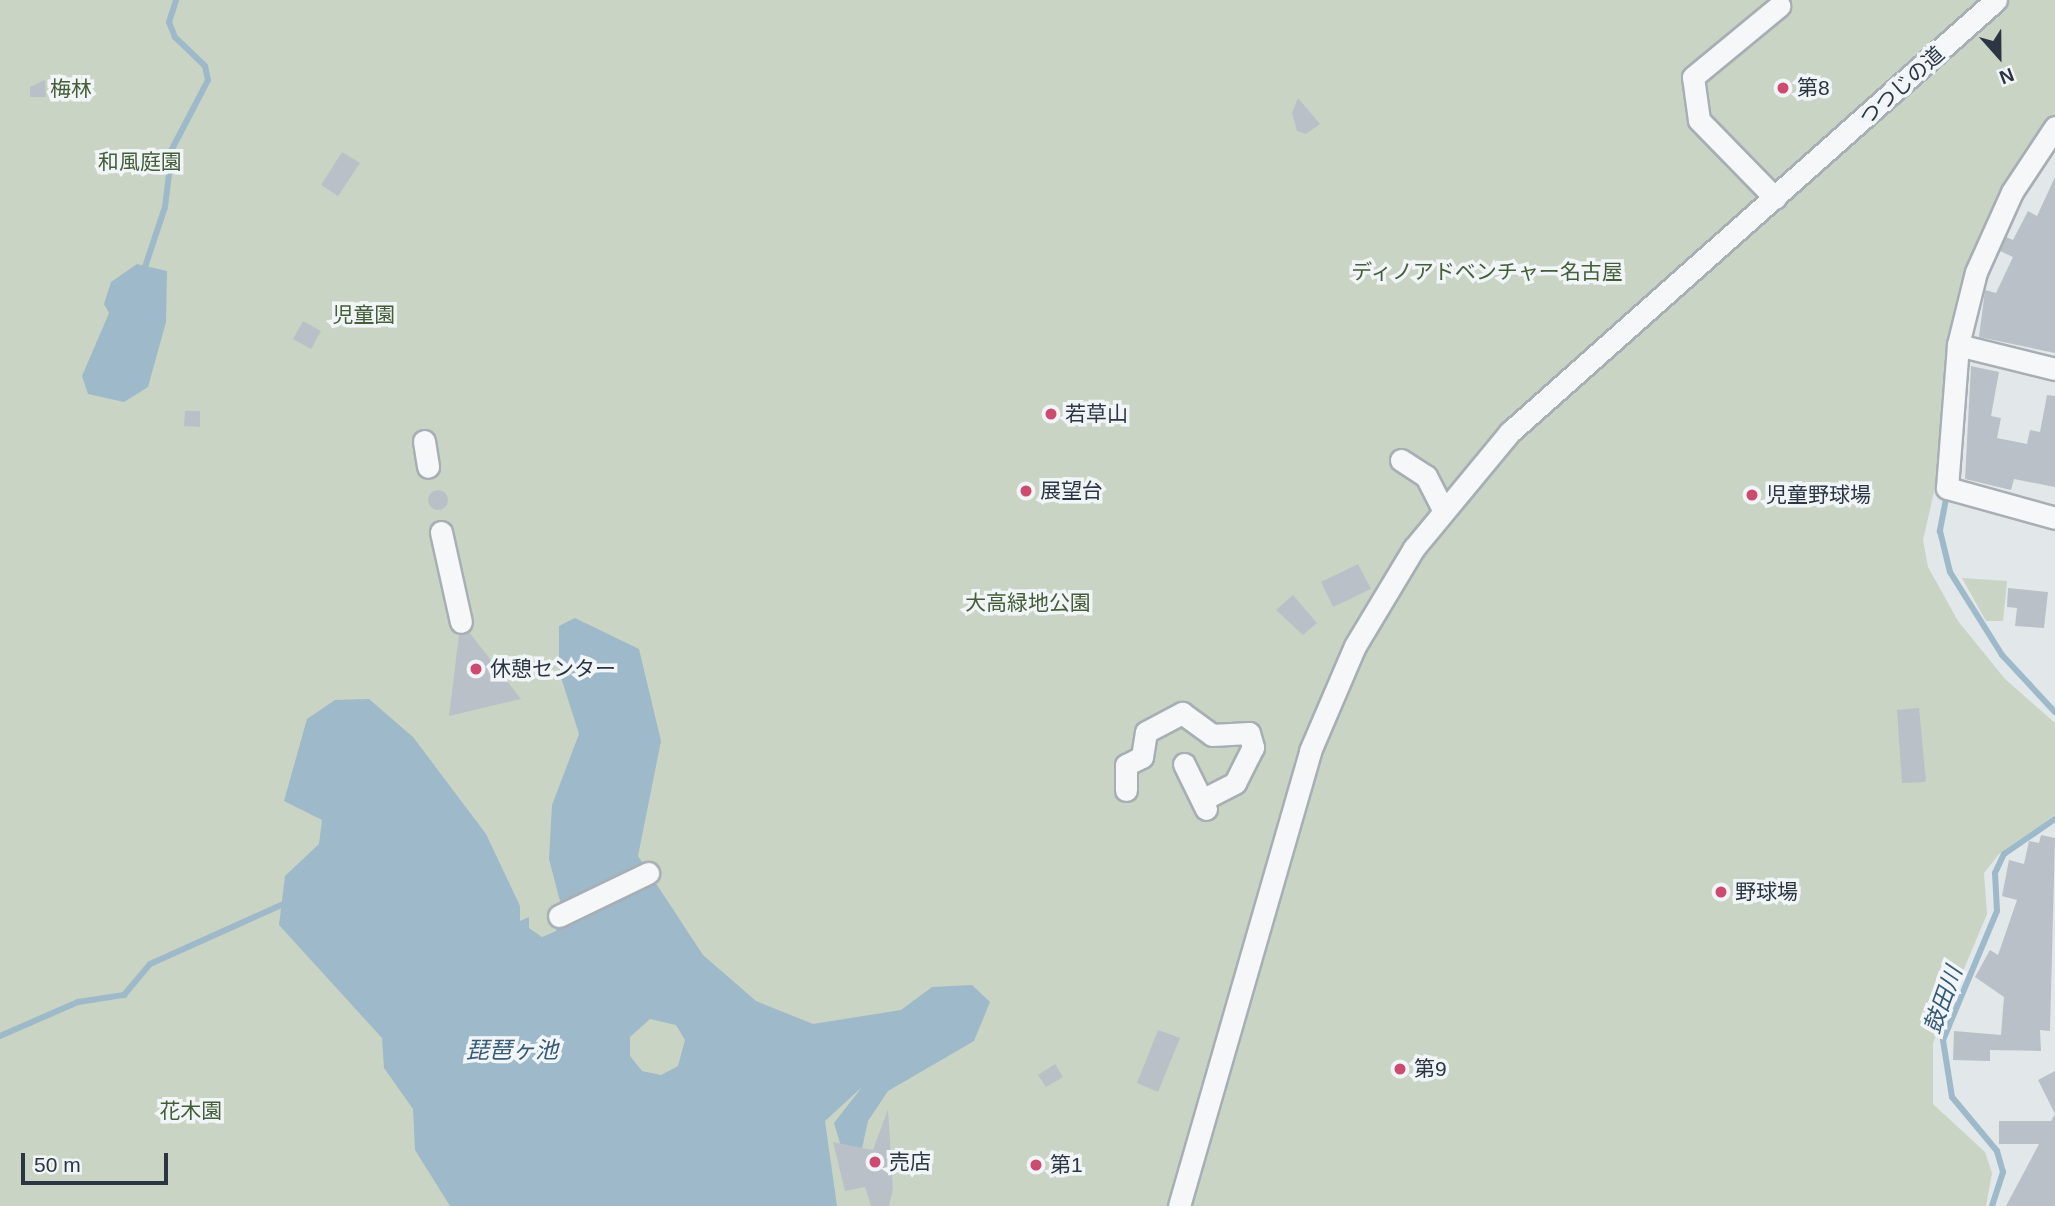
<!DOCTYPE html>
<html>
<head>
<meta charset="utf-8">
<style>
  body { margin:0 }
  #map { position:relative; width:2055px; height:1206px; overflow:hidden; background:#e2e7ea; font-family:Helvetica,"Noto Sans JP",sans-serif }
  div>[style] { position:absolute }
  .green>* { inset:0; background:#cad4c4 }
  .water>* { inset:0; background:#9eb9c9 }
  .stream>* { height:6px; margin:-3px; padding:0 3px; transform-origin:3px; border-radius:3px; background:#9eb9c9 }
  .building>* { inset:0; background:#bac0c7 }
  .round { border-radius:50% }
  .roads { filter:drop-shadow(2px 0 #a7aeb4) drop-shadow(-2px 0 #a7aeb4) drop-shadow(0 2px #a7aeb4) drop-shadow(0 -2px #a7aeb4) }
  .street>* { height:21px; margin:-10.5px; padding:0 10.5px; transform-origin:10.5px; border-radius:10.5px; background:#f5f7f9 }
  .dots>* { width:19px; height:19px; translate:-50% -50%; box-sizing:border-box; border:4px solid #f2f5f8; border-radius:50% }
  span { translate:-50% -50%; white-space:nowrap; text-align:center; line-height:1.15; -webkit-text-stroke:7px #f2f5f8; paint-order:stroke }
  .street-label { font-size:21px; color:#2b3642 }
  .poi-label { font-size:21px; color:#2b3642 }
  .left { translate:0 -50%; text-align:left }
  .park-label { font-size:21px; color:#445e38 }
  .water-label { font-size:23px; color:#355a76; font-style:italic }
  .north { position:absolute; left:1964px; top:21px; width:70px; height:70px; -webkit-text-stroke:5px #f2f5f8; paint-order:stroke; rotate:159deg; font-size:19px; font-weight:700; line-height:28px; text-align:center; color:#2b3642 }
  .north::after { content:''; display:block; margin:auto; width:24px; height:32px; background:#2b3642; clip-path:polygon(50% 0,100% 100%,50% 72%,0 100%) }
  .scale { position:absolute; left:21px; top:1153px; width:147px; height:32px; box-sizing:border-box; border:4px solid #2b3642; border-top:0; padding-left:9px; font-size:21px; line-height:24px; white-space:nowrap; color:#2b3642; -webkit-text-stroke:5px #f2f5f8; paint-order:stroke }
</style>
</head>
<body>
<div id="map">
  <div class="green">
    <div style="clip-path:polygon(0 0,2055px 0,2055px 114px,2001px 200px,1923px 540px,1928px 567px,1958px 621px,2005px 679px,2055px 723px,2055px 815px,2000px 853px,1984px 873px,1987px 914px,1933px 1043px,1933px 1104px,1985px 1152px,1992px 1173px,1986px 1206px,0 1206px)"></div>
    <div style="clip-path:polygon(1962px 578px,2007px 581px,2003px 621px,1986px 621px)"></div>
  </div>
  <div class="water">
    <div style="clip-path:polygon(137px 264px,167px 271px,166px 322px,148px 387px,124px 402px,88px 394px,82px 376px,109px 313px,104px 304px,111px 282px)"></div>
    <div style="clip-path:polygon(evenodd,575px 618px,639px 649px,661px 741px,638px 856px,703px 955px,756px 1001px,813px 1024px,901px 1010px,932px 987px,972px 985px,990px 1002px,974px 1041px,888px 1091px,868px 1121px,859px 1162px,846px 1163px,834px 1123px,862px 1087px,825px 1121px,837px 1206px,450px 1206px,415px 1150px,413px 1109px,384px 1068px,382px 1038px,279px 925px,285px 876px,319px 844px,322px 820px,284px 801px,307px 719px,335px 700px,369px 699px,413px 737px,486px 834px,520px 906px,520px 921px,529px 917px,529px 928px,542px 937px,556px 931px,561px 905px,549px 859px,552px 805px,579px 734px,559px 671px,559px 626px,575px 618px,650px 1019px,676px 1025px,685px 1040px,678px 1066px,661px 1075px,642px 1071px,630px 1056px,630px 1037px,650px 1019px)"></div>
  </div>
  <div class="stream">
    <div style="left:145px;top:267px;width:63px;rotate:-71.6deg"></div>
    <div style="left:165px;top:207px;width:58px;rotate:-83.1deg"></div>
    <div style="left:172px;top:149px;width:78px;rotate:-62.4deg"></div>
    <div style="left:208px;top:80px;width:14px;rotate:-102deg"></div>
    <div style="left:205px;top:66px;width:42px;rotate:-136deg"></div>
    <div style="left:175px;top:37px;width:16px;rotate:-112deg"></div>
    <div style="left:169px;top:22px;width:23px;rotate:-72deg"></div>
    <div style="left:1946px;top:499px;width:33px;rotate:101deg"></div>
    <div style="left:1940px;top:531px;width:42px;rotate:76.3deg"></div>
    <div style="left:1950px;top:572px;width:98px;rotate:57.9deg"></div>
    <div style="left:2002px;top:655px;width:78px;rotate:47.1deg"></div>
    <div style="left:0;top:1036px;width:85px;rotate:-23.6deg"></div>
    <div style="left:78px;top:1002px;width:47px;rotate:-8.7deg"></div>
    <div style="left:124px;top:995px;width:40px;rotate:-50deg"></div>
    <div style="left:150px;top:964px;width:144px;rotate:-24.2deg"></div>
    <div style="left:1992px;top:1206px;width:36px;rotate:-72deg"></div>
    <div style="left:2003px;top:1172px;width:22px;rotate:-106deg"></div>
    <div style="left:1997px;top:1151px;width:70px;rotate:-129.8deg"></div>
    <div style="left:1952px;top:1097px;width:58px;rotate:-99deg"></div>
    <div style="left:1943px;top:1040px;width:140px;rotate:-67.3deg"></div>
    <div style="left:1997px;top:911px;width:38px;rotate:-93deg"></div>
    <div style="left:1995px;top:873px;width:21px;rotate:-65deg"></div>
    <div style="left:2004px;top:854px;width:62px;rotate:-34.5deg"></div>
  </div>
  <div class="building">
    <div style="clip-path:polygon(45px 80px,46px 97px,30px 97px,30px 87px)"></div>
    <div style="clip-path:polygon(1298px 98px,1320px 124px,1306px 134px,1297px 131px,1292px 113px)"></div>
    <div style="clip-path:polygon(342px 152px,360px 163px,338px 196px,321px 185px)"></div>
    <div style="clip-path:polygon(2055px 177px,2055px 353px,1979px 337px,1985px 290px,1996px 293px,2013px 257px,2000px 251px,2006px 237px,2013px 240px,2028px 211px,2037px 216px)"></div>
    <div style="clip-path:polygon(303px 321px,321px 331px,311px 349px,293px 339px)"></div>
    <div style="clip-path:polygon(1971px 366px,1999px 372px,1991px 416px,2001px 418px,1997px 438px,2027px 444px,2030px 430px,2040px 432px,2047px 395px,2055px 396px,2055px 487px,2014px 479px,2011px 490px,1965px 479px)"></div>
    <div style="clip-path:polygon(185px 411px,200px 411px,200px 427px,184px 426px)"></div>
    <div class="round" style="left:428px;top:490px;width:20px;height:20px"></div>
    <div style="clip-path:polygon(1358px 564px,1371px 589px,1333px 607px,1321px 582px)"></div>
    <div style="clip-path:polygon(2008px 588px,2048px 592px,2044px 628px,2015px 626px,2017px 608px,2007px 607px)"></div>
    <div style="clip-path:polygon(1293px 595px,1317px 623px,1303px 635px,1276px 610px)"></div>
    <div style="clip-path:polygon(469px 632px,521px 699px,449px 716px,459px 635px)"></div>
    <div style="clip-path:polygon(1919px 708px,1926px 782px,1902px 783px,1897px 710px)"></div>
    <div style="clip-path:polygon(2041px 835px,2055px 838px,2050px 1031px,2040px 1030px,2041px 1051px,1990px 1050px,1990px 1061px,1953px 1060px,1954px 1031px,2001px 1035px,2004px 997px,1975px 977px,1990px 950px,1998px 955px,2017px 900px,2002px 896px,2009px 860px,2024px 864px,2029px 841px,2039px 843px)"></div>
    <div style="clip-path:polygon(1158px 1030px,1180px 1038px,1158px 1092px,1137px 1083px)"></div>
    <div style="clip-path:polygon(1055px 1064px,1063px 1077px,1046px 1087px,1038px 1075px)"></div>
    <div style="clip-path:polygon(2055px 1071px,2055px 1206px,2006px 1206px,2039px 1144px,1999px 1144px,1999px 1121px,2051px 1121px,2055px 1114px,2038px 1080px)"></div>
    <div style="clip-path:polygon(888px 1109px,893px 1189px,889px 1206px,871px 1206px,865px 1187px,845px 1191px,833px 1142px,873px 1150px)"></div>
  </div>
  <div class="roads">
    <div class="street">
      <div style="left:2055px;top:127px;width:78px;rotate:123.5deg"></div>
      <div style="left:2012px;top:192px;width:88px;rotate:114.2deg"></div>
      <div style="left:1976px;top:272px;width:75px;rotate:103.9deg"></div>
      <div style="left:1958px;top:345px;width:143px;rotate:94.4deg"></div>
      <div style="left:1947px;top:488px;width:112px;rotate:15.5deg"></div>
      <div style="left:1775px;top:198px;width:109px;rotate:-134.3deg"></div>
      <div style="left:1699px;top:120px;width:43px;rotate:-97.9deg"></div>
      <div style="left:1693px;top:77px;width:112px;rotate:-39.5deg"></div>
      <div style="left:1958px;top:345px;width:100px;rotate:13.9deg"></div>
      <div style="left:424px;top:441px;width:26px;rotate:81deg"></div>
      <div style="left:1401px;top:460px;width:30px;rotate:33deg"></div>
      <div style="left:1426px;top:476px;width:38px;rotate:63deg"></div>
      <div style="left:441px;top:532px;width:92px;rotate:77.5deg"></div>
      <div style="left:1184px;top:764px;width:50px;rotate:63.9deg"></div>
      <div style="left:1126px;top:790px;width:25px;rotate:-90deg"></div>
      <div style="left:1126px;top:765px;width:18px;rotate:-27deg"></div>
      <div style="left:1142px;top:757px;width:25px;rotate:-81deg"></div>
      <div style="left:1146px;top:732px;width:41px;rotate:-27.8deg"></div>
      <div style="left:1182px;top:713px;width:37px;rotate:36deg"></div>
      <div style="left:1212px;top:735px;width:37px;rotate:-3deg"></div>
      <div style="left:1249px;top:733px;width:15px;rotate:74deg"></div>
      <div style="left:1253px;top:747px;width:40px;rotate:116.6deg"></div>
      <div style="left:1235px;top:783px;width:37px;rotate:153deg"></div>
      <div style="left:559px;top:916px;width:99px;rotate:-25.8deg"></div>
      <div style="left:1179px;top:1206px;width:473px;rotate:-73.9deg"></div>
      <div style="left:1310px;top:751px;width:114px;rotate:-66.8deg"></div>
      <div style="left:1355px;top:646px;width:114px;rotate:-59deg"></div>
      <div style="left:1414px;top:548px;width:151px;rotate:-50.4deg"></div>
      <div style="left:1510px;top:432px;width:650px;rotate:-41.63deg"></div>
    </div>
  </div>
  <div class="dots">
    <div style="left:1783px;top:88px;background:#cc4b6f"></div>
    <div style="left:1051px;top:414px;background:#cc4b6f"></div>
    <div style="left:1026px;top:491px;background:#cc4b6f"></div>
    <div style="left:1752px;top:495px;background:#cc4b6f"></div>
    <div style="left:476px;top:669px;background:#cc4b6f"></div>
    <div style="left:1721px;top:892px;background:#cc4b6f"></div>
    <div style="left:1400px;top:1069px;background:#cc4b6f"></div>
    <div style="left:875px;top:1162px;background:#cc4b6f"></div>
    <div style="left:1036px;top:1165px;background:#cc4b6f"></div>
  </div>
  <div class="street-label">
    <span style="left:1902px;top:86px;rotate:-42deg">つつじの道</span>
  </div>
  <div class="poi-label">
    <span class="left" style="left:1797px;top:88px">第8</span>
    <span class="left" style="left:1065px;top:414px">若草山</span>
    <span class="left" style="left:1040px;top:491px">展望台</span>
    <span class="left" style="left:1766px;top:495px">児童野球場</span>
    <span class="left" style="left:490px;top:669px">休憩センター</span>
    <span class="left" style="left:1735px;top:892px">野球場</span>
    <span class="left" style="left:1414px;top:1069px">第9</span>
    <span class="left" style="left:889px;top:1162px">売店</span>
    <span class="left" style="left:1050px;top:1165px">第1</span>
  </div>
  <div class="park-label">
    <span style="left:71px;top:89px">梅林</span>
    <span style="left:140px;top:162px">和風庭園</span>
    <span style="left:1487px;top:272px">ディノアドベンチャー名古屋</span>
    <span style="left:364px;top:315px">児童園</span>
    <span style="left:1028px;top:603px">大高緑地公園</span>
    <span style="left:191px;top:1111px">花木園</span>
  </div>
  <div class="water-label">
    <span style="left:1943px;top:1000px;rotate:-70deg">鼓田川</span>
    <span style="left:512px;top:1050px">琵琶ヶ池</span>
  </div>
  <div class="north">N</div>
  <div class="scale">50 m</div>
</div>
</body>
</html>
